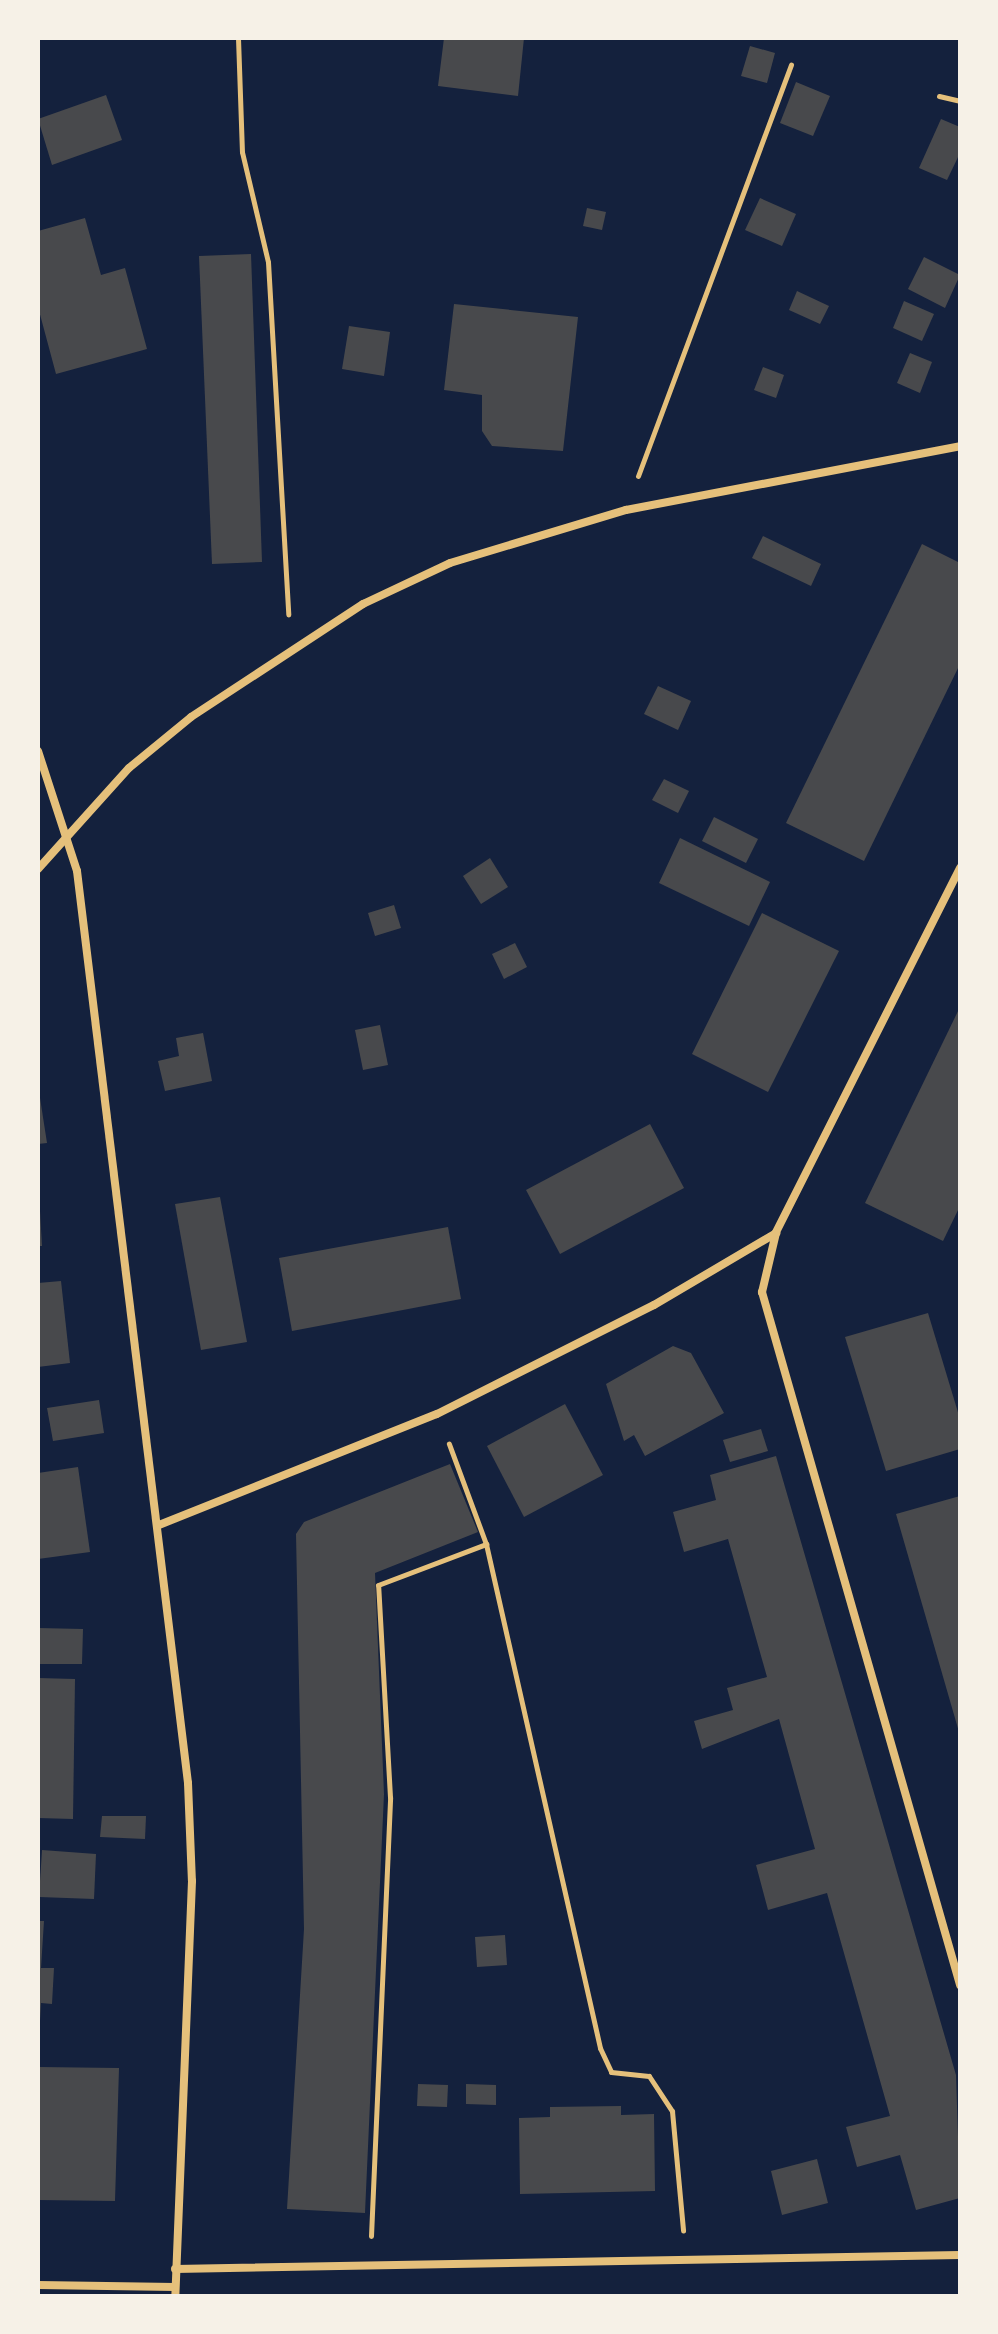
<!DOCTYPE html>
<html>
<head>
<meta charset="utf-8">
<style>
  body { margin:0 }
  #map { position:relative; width:998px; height:2334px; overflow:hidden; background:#14213d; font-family:Helvetica,sans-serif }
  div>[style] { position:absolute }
  .building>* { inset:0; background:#48494c }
  .path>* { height:5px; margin:-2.5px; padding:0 2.5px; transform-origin:2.5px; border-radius:2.5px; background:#e5c07b }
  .minor>* { height:8px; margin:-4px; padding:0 4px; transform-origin:4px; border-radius:4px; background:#e5c07b }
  span { translate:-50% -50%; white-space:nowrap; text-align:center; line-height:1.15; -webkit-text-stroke:6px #f6f1e7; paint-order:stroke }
  .frame { position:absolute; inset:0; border:40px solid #f6f1e7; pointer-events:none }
</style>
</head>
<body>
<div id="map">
  <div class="building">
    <div style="clip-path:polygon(444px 38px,524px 38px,518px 96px,438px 86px)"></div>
    <div style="clip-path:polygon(750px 46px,775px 53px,767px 83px,741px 76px)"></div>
    <div style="clip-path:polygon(796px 82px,830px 96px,813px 136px,780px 123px)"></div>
    <div style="clip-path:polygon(106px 95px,122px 140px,52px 165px,38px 119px)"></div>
    <div style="clip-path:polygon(941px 119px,960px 127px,960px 153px,947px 180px,919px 168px)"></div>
    <div style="clip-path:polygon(760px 198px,796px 214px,782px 246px,745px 230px)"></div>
    <div style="clip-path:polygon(587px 208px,606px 212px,602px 230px,583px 226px)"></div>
    <div style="clip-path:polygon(85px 218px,101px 275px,125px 268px,147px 349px,56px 374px,38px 307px,38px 231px)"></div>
    <div style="clip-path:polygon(251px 254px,262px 562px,212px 564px,199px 256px)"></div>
    <div style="clip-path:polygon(924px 257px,960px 275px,945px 308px,908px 289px)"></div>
    <div style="clip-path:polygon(797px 291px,829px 306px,820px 324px,789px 310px)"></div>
    <div style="clip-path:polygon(904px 301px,934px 314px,922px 341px,893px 328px)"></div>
    <div style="clip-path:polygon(454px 304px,578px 317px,563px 451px,492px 446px,482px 431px,482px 395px,444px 390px)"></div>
    <div style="clip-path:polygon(349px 326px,390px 332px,384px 376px,342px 369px)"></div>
    <div style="clip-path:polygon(910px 353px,932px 362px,920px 393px,897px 383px)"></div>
    <div style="clip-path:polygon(763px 367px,784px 375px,776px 398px,754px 390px)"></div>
    <div style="clip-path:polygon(763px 536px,821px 564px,811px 586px,752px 558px)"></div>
    <div style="clip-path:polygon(922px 544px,960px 563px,960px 664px,864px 861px,786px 823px)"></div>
    <div style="clip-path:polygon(658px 686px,691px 701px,678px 730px,644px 714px)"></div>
    <div style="clip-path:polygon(664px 779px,689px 791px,678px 813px,652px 800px)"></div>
    <div style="clip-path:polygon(714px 817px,758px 839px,746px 863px,702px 841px)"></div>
    <div style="clip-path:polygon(680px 838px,770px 882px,749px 926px,659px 883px)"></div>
    <div style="clip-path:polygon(490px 858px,508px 887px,481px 904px,463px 876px)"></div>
    <div style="clip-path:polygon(394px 905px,401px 928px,375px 936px,368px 913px)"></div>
    <div style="clip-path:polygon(762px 913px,839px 951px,768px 1092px,692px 1054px)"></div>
    <div style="clip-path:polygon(515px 943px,527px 967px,504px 979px,492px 954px)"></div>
    <div style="clip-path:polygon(960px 1007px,960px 1206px,943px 1241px,865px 1203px)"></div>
    <div style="clip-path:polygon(380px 1025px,388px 1065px,363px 1070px,355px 1030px)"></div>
    <div style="clip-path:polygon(203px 1033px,212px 1081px,165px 1091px,158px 1061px,179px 1056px,176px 1038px)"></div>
    <div style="clip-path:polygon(38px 1085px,47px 1143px,38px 1144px)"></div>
    <div style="clip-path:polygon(650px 1124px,684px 1188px,560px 1254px,526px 1190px)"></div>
    <div style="clip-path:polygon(220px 1197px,247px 1342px,201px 1350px,175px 1204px)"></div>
    <div style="clip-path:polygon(38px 1211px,40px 1211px,42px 1246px,38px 1246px)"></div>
    <div style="clip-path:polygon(448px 1227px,461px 1299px,292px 1331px,279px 1258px)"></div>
    <div style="clip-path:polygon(61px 1281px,70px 1363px,38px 1367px,38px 1283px)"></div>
    <div style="clip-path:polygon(928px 1313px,960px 1419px,960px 1449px,886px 1471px,845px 1337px)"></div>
    <div style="clip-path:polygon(673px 1346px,691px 1353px,724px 1413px,645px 1456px,634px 1435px,624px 1441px,606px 1384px)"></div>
    <div style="clip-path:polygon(99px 1400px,104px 1433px,53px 1441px,47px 1408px)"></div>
    <div style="clip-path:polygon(565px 1404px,603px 1475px,524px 1517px,487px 1446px)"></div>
    <div style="clip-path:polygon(761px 1429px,768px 1451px,730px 1462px,723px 1440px)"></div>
    <div style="clip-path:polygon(776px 1456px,956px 2075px,960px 2198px,916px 2210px,900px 2155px,857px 2167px,846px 2127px,890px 2116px,827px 1893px,768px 1910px,756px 1865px,815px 1849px,779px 1719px,702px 1749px,694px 1721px,733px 1710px,727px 1688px,767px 1677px,728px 1539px,684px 1552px,673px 1512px,716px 1500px,710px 1475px)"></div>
    <div style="clip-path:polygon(450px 1464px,478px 1532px,375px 1573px,384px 1794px,365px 2213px,287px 2209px,304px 1929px,296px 1534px,304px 1522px)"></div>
    <div style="clip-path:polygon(78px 1467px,90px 1552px,38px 1559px,38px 1473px)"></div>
    <div style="clip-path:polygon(960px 1496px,960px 1732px,959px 1732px,896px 1514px)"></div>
    <div style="clip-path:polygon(38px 1628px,83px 1629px,82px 1664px,38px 1664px)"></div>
    <div style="clip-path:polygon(38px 1678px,75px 1679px,73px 1819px,38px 1818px)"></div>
    <div style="clip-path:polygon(102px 1816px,146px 1816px,145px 1839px,100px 1837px)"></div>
    <div style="clip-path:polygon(42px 1850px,96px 1854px,94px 1899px,39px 1897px)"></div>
    <div style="clip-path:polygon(38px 1921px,44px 1921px,41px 1968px,54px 1968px,52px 2004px,41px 2003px,40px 2021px)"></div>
    <div style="clip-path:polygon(505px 1935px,507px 1965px,477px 1967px,475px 1937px)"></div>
    <div style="clip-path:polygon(38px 2067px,119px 2068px,115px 2201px,38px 2200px)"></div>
    <div style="clip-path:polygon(418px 2084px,448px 2085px,447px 2107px,417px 2106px)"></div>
    <div style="clip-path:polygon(466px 2084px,496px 2085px,496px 2105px,466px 2104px)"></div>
    <div style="clip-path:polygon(621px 2106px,621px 2115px,654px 2114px,655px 2191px,520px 2194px,519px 2118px,550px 2117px,550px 2107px)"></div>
    <div style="clip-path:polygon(817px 2159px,828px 2203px,782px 2215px,771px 2171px)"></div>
  </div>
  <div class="path">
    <div style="left:238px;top:38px;width:114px;rotate:88deg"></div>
    <div style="left:242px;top:152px;width:113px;rotate:76.7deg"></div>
    <div style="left:268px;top:262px;width:353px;rotate:86.7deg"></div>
    <div style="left:939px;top:96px;width:22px;rotate:13deg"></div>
    <div style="left:638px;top:476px;width:439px;rotate:-69.6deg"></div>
    <div style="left:486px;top:1544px;width:517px;rotate:77.25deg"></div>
    <div style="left:600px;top:2048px;width:26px;rotate:65deg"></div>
    <div style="left:611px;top:2072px;width:38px;rotate:6deg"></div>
    <div style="left:649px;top:2076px;width:42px;rotate:56.7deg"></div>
    <div style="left:672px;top:2111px;width:120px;rotate:84.7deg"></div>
    <div style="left:371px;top:2236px;width:439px;rotate:-87.5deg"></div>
    <div style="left:390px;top:1797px;width:212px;rotate:-93.2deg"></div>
    <div style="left:378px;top:1585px;width:116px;rotate:-20.8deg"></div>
    <div style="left:486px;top:1544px;width:107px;rotate:-110.3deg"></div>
  </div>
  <div class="minor">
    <div style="left:38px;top:751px;width:126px;rotate:72deg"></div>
    <div style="left:77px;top:871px;width:919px;rotate:83.06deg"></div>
    <div style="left:188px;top:1783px;width:98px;rotate:87.7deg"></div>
    <div style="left:192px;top:1881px;width:415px;rotate:92.3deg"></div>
    <div style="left:960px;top:868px;width:409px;rotate:116.8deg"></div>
    <div style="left:776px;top:1233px;width:61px;rotate:103.3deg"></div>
    <div style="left:762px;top:1292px;width:721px;rotate:74.05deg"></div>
    <div style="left:38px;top:869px;width:136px;rotate:-48deg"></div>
    <div style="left:129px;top:768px;width:80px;rotate:-39.4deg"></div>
    <div style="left:191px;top:717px;width:206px;rotate:-33.3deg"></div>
    <div style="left:363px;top:604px;width:96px;rotate:-25.2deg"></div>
    <div style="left:450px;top:563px;width:184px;rotate:-16.8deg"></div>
    <div style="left:626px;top:510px;width:340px;rotate:-10.8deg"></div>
    <div style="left:159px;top:1525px;width:299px;rotate:-21.8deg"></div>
    <div style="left:437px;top:1414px;width:243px;rotate:-26.7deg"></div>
    <div style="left:654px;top:1305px;width:142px;rotate:-30.5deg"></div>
    <div style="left:175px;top:2269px;width:785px;rotate:-1.02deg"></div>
    <div style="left:38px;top:2285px;width:137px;rotate:0.8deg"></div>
  </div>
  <div class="frame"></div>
</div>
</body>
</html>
